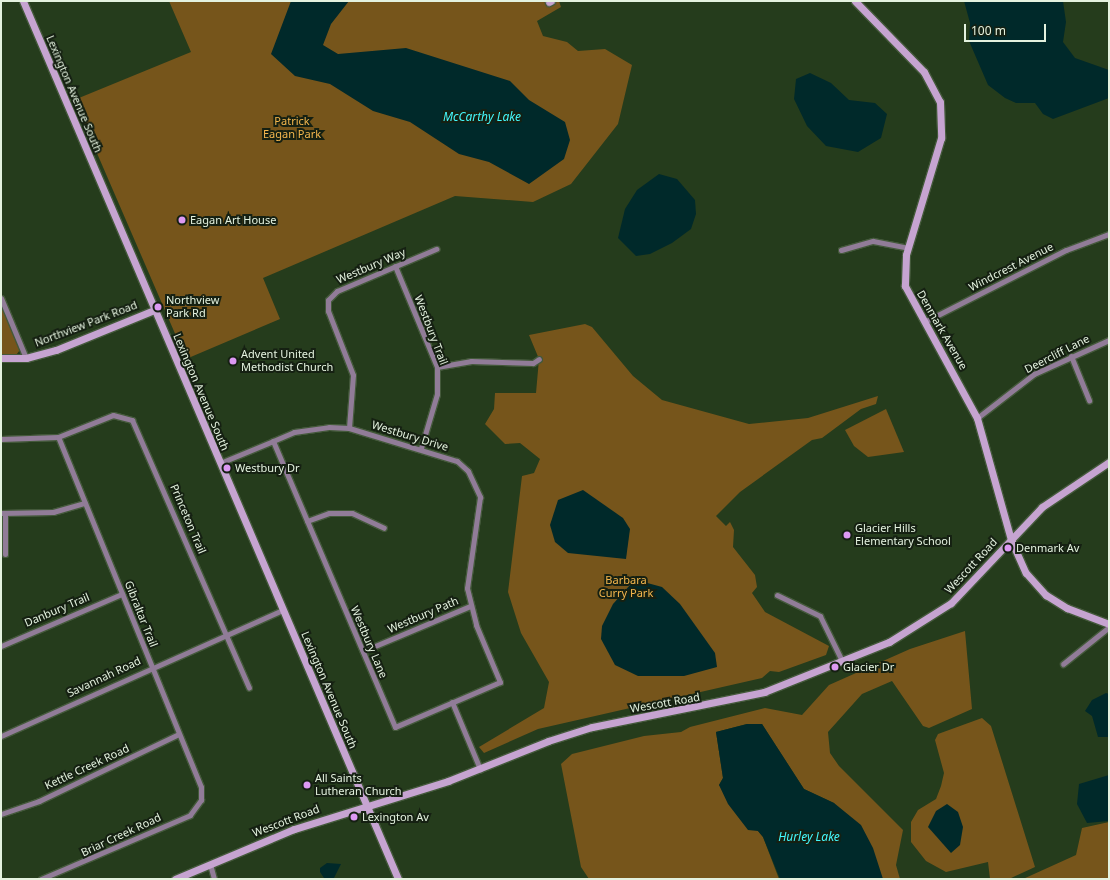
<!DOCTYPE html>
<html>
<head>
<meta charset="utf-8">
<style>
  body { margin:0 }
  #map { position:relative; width:1110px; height:880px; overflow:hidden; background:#253c1c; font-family:"Noto Sans",sans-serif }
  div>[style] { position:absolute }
  .green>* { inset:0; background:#76551b }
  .water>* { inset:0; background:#00292a }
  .roads { filter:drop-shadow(1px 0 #44593b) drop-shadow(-1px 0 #44593b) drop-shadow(0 1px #44593b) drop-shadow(0 -1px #44593b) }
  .street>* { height:5px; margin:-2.5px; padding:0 2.5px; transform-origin:2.5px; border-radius:2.5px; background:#917c98 }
  .secondary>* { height:7px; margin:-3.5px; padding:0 3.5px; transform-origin:3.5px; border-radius:3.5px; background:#c6a4d1 }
  .dots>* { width:11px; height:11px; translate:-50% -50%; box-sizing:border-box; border:2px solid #152012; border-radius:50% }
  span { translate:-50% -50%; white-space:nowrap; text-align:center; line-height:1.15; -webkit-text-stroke:4px #152012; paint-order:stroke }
  .street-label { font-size:11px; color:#e4f2df }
  .park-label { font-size:11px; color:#f5b74e }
  .poi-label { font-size:11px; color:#e4f2df }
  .left { translate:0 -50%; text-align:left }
  .water-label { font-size:12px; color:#43f7fb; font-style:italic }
  .frame { position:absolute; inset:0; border:2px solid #e4f2df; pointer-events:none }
  .scale { position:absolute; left:964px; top:24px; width:82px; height:18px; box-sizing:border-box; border:2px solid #e4f2df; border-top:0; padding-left:5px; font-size:12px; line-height:14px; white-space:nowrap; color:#e4f2df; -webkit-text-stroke:3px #152012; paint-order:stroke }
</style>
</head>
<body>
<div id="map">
  <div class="green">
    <div style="clip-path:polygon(169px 1px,559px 1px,561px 7px,537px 21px,543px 36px,567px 42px,578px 51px,605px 49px,632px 65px,618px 124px,571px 184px,533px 202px,455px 196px,263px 278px,280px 319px,186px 359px,74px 100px,191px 52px)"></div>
    <div style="clip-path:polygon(1px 306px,20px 350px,16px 355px,1px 355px)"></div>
    <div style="clip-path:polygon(585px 324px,592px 327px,633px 376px,662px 400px,749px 424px,808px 418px,878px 396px,876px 404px,861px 409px,822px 438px,812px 440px,740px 492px,716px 516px,726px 526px,730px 522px,734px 530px,733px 547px,755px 575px,757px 587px,752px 593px,765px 612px,829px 646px,826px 655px,779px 672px,770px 671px,762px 678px,538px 729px,484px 753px,479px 747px,544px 708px,549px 682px,521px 633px,508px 592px,522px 476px,534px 473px,540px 459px,520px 443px,505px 444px,485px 424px,494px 409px,495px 393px,536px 393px,539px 359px,529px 335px)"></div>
    <div style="clip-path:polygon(886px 409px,904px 452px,868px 457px,854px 446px,845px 430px)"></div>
    <div style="clip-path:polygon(965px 631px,972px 709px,929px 728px,923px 726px,892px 681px,862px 694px,828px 732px,830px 753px,839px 766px,903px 830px,896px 865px,900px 879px,883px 879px,834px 803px,804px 789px,762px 724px,747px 724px,716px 732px,723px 778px,719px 785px,763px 837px,779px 879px,589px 879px,581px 867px,561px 764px,572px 754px,644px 736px,681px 732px,690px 727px,765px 708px,802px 715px,829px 685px,910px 649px)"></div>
    <div style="clip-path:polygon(982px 718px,991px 726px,1035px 867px,1009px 879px,990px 879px,988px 862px,946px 872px,926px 861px,911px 842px,911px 822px,918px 810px,936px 799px,941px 786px,944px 773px,935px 740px,938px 734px)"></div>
    <div style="clip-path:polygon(1109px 822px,1109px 879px,1023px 879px,1076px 855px,1082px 828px)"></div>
  </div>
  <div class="water">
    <div style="clip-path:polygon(291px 1px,349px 1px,331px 24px,323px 45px,338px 54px,406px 48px,510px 81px,529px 100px,565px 122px,570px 140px,564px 159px,529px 184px,489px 162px,459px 154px,410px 122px,373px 111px,330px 84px,295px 76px,271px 54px)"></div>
    <div style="clip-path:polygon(964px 1px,1063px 1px,1066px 22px,1063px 42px,1075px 58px,1109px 70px,1109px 98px,1053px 119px,1043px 114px,1035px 103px,1016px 103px,1005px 98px,988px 85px,969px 41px,970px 23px)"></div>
    <div style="clip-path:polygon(810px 73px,831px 83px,849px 100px,875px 103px,887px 114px,881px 138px,858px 152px,826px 146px,807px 126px,794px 99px,796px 79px)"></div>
    <div style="clip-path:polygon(659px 174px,677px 179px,695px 200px,696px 214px,691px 229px,672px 243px,650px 254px,636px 256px,618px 238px,625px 209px,637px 190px)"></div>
    <div style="clip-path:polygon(583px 490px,623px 518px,630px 529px,626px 559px,568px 553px,555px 542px,550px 525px,558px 500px)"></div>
    <div style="clip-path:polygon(640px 581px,662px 587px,680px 604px,715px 653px,717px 667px,684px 676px,638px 676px,615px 665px,601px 639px,602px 626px,613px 604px,630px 585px)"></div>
    <div style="clip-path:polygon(1106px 693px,1109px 694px,1109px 737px,1098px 737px,1092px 716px,1085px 711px,1092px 700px)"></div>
    <div style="clip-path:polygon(747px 724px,762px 724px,804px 789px,834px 803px,861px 825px,873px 848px,883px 879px,780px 879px,763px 837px,758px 831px,748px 830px,728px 804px,719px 785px,723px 778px,716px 732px)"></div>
    <div style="clip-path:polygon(1109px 775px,1109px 821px,1087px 823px,1077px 804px,1079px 784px)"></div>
    <div style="clip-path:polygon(947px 804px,958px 812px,963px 827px,960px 845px,951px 853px,928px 827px,936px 811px)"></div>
    <div style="clip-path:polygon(327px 863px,341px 864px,334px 878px,324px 878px,320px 872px,320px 868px)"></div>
  </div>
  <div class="roads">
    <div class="street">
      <div style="left:841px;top:250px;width:33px;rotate:-16deg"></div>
      <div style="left:873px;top:241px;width:36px;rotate:11deg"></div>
      <div style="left:395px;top:266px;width:109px;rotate:67.4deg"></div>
      <div style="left:437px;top:367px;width:27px;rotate:90deg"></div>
      <div style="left:437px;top:394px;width:56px;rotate:106.5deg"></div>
      <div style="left:1px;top:298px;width:65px;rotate:67.4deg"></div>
      <div style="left:924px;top:322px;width:159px;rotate:-26.9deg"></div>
      <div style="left:1066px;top:250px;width:46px;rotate:-20.4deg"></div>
      <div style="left:1071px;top:356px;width:48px;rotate:67.8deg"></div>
      <div style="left:437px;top:367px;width:35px;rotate:-10deg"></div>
      <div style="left:471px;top:361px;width:62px;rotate:1.8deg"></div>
      <div style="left:533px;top:363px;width:7px;rotate:-34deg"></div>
      <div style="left:977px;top:418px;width:72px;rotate:-37.7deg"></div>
      <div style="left:1034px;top:374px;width:82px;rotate:-24.4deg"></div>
      <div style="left:349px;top:428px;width:53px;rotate:-85.7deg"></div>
      <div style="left:353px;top:375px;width:69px;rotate:-111.3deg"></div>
      <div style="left:328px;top:311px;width:11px;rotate:-90deg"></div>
      <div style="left:328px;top:300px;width:13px;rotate:-45deg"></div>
      <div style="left:337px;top:291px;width:108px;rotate:-23deg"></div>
      <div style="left:1px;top:439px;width:57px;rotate:-2deg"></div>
      <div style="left:58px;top:437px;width:59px;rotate:-21.8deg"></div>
      <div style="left:113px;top:415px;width:20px;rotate:15deg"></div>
      <div style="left:132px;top:420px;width:292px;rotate:66.4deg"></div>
      <div style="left:220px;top:463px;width:57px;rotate:-22.5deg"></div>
      <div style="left:273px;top:441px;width:23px;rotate:-23deg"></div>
      <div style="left:294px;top:432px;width:35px;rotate:-8deg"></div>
      <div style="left:329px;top:427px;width:20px;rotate:3deg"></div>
      <div style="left:349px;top:428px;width:113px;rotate:17deg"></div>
      <div style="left:457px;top:461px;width:15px;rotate:42deg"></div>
      <div style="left:468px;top:471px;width:29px;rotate:65deg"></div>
      <div style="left:480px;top:497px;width:92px;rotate:98.1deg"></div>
      <div style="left:467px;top:588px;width:38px;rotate:76deg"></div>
      <div style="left:476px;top:625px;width:62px;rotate:67.2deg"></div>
      <div style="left:500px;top:682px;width:114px;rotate:156.8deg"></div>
      <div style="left:395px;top:727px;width:311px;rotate:-113.1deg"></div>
      <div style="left:1px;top:513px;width:52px;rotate:-1.1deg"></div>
      <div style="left:53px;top:512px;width:33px;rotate:-16deg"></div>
      <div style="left:5px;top:513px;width:41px;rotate:90deg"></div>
      <div style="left:307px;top:521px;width:23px;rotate:-20deg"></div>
      <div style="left:329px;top:513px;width:23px"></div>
      <div style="left:352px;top:513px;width:35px;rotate:25deg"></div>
      <div style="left:777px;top:595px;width:48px;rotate:26deg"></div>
      <div style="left:820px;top:616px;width:50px;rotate:63.9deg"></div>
      <div style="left:1px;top:646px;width:132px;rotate:-23.3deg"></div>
      <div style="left:363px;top:651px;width:116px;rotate:-22.8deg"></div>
      <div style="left:1063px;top:664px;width:59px;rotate:-38.8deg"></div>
      <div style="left:452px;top:702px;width:73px;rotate:67.3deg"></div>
      <div style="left:1px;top:736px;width:309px;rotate:-24.1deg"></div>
      <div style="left:1px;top:814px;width:40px;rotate:-18.9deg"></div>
      <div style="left:39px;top:801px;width:155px;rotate:-25.6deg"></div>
      <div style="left:210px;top:864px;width:16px;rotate:75deg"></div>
      <div style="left:41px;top:879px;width:162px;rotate:-23.2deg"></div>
      <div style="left:190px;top:815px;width:19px;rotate:-54deg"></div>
      <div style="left:201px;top:800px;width:13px;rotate:-90deg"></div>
      <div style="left:201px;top:787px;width:378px;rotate:-112.2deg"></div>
    </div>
    <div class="secondary">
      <div style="left:23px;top:1px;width:955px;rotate:66.87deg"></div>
      <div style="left:855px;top:1px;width:99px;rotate:45.8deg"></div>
      <div style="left:924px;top:72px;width:34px;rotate:62deg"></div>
      <div style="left:940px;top:102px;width:36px;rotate:88deg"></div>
      <div style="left:941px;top:138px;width:122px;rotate:106.7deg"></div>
      <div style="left:906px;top:255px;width:31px;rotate:92deg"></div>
      <div style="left:905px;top:286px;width:150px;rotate:61.4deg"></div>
      <div style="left:977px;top:418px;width:127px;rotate:74.4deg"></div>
      <div style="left:1011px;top:540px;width:36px;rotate:66deg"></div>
      <div style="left:1026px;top:573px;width:30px;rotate:48deg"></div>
      <div style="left:1046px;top:595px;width:25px;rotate:32deg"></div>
      <div style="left:1067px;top:608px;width:45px;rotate:20.9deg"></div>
      <div style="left:549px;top:2px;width:2px;rotate:-27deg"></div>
      <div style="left:1px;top:358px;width:25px"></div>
      <div style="left:26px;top:358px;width:31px;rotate:-15deg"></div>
      <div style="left:56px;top:350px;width:106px;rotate:-22.2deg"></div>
      <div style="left:175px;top:879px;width:129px;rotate:-22.8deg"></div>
      <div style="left:294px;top:829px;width:161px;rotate:-17.3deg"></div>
      <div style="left:448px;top:781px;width:108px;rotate:-21.8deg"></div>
      <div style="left:548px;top:741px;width:46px;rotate:-17.7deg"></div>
      <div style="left:592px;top:727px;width:176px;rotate:-11.5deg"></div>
      <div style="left:764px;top:692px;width:135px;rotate:-21.8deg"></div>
      <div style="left:889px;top:642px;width:73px;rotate:-32.2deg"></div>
      <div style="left:951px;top:603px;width:132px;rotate:-46.5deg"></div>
      <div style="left:1042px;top:507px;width:81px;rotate:-33.9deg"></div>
    </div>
  </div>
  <div class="dots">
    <div style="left:182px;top:220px;background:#dd99f3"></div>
    <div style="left:158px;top:307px;background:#dd99f3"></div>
    <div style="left:233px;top:361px;background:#dd99f3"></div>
    <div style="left:227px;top:468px;background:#dd99f3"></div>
    <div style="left:847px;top:535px;background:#dd99f3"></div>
    <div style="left:1008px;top:548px;background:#dd99f3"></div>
    <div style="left:835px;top:667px;background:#dd99f3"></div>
    <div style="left:307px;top:785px;background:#dd99f3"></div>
    <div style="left:354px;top:817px;background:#dd99f3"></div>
  </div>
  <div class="street-label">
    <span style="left:74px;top:94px;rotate:67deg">Lexington Avenue South</span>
    <span style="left:371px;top:266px;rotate:-23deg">Westbury Way</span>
    <span style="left:1011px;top:267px;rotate:-27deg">Windcrest Avenue</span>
    <span style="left:86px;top:324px;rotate:-21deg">Northview Park Road</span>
    <span style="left:431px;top:330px;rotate:69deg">Westbury Trail</span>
    <span style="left:942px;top:330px;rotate:60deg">Denmark Avenue</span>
    <span style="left:1057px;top:354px;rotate:-27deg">Deercliff Lane</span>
    <span style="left:201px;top:392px;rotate:67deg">Lexington Avenue South</span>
    <span style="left:410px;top:436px;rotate:17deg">Westbury Drive</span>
    <span style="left:188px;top:519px;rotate:67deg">Princeton Trail</span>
    <span style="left:971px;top:566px;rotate:-47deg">Wescott Road</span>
    <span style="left:57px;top:610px;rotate:-23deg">Danbury Trail</span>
    <span style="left:141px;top:614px;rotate:68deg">Gibraltar Trail</span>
    <span style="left:423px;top:615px;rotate:-23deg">Westbury Path</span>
    <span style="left:369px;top:642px;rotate:67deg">Westbury Lane</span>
    <span style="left:104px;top:677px;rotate:-25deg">Savannah Road</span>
    <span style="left:329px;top:690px;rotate:67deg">Lexington Avenue South</span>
    <span style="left:665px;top:703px;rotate:-10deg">Wescott Road</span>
    <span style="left:87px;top:767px;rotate:-25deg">Kettle Creek Road</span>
    <span style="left:286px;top:821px;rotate:-21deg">Wescott Road</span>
    <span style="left:121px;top:835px;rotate:-25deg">Briar Creek Road</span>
  </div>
  <div class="park-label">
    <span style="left:292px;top:128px">Patrick<br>Eagan Park</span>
    <span style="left:626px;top:587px">Barbara<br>Curry Park</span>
  </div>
  <div class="poi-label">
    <span class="left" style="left:190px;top:220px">Eagan Art House</span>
    <span class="left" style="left:166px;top:307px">Northview<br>Park Rd</span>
    <span class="left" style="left:241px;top:361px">Advent United<br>Methodist Church</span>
    <span class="left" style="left:235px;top:468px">Westbury Dr</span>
    <span class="left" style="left:855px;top:535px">Glacier Hills<br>Elementary School</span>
    <span class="left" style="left:1016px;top:548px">Denmark Av</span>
    <span class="left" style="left:843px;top:667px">Glacier Dr</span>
    <span class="left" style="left:315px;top:785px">All Saints<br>Lutheran Church</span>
    <span class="left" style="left:362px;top:817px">Lexington Av</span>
  </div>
  <div class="water-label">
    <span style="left:482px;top:117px">McCarthy Lake</span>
    <span style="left:809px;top:837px">Hurley Lake</span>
  </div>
  <div class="frame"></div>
  <div class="scale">100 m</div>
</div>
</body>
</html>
